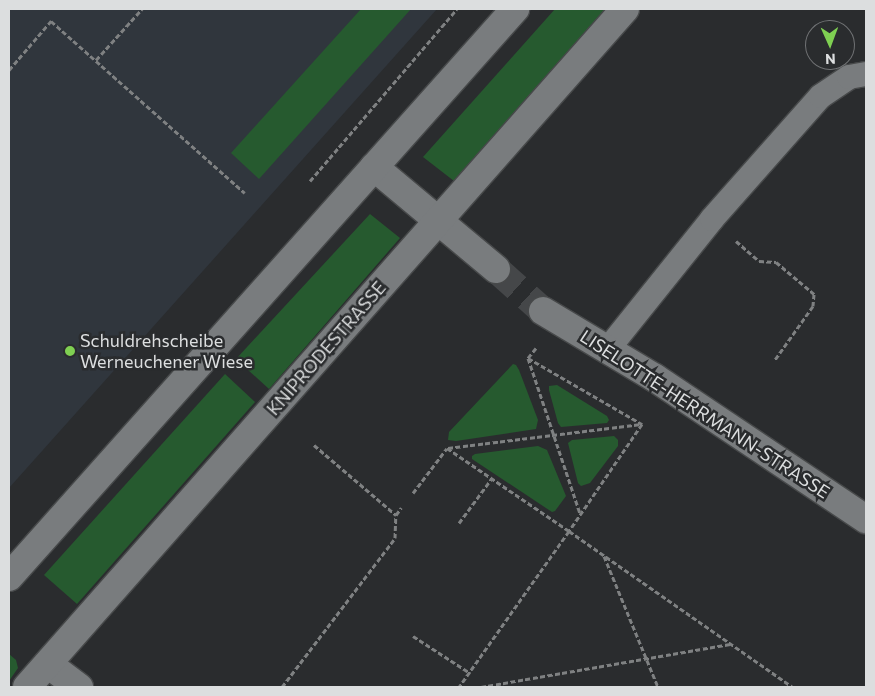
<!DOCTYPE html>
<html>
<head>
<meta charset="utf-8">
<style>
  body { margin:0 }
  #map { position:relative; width:875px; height:696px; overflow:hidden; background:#2a2c2e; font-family:Commissioner,sans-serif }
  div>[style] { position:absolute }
  .built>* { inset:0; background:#30363d }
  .green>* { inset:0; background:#265a2f }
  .minor-tunnel>* { height:28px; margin-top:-14px; transform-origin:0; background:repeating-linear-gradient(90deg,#454749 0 28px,transparent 0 42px) }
  .path>* { height:3px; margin-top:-1.5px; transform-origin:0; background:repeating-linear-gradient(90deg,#7f8182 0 5px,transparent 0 7.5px) }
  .roads { filter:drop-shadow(1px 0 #47494a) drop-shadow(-1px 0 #47494a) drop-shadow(0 1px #47494a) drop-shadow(0 -1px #47494a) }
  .service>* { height:24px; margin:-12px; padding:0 12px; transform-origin:12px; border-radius:12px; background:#797c7e }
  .minor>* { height:28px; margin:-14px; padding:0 14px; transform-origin:14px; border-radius:14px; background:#797c7e }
  .tertiary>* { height:28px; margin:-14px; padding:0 14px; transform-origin:14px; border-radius:14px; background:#797c7e }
  .dots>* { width:14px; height:14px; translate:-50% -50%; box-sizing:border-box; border:2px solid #2a2c2e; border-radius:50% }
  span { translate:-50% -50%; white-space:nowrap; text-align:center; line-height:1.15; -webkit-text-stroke:5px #2a2c2e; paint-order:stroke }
  .poi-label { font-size:18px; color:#dcdedf }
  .left { translate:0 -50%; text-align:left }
  .street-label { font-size:18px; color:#dcdedf }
  .frame { position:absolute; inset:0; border:10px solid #dcdedf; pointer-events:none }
  .north { position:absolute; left:805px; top:20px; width:50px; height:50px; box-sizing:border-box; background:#2a2c2e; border:1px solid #717375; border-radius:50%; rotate:178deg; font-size:14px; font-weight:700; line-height:20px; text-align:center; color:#dcdedf }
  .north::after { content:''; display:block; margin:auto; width:18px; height:22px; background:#7fd052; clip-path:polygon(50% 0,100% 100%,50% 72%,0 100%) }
</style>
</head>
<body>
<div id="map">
  <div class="built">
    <div style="clip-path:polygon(9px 9px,437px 9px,9px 488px)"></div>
  </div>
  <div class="green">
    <div style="clip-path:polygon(361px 9px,411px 9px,259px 179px,231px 153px)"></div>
    <div style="clip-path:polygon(555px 9px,607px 9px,454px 181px,423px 157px)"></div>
    <div style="clip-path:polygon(370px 214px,400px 238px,269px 389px,236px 359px)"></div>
    <div style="clip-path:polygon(513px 364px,516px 365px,519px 370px,538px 420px,536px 429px,456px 441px,448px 440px,449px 432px)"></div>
    <div style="clip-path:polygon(225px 374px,255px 402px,77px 604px,44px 575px)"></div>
    <div style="clip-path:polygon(557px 385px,607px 416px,609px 420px,607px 423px,561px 427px,558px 423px,549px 390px,549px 386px)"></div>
    <div style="clip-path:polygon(614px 436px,618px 440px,618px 446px,590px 483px,581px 486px,578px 483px,568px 443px,572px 440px)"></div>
    <div style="clip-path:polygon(538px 446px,547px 450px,566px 496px,555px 511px,552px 512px,472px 459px,472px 456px,475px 454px)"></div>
    <div style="clip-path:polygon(9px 654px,16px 660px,18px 668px,9px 681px)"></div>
  </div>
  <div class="minor-tunnel">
    <div style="left:496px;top:269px;width:63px;rotate:41.8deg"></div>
  </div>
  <div class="path">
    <div style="left:96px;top:60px;width:69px;rotate:-48deg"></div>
    <div style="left:9px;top:70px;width:65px;rotate:-49.4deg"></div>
    <div style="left:51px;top:21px;width:259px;rotate:41.6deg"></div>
    <div style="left:310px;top:181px;width:226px;rotate:-49.5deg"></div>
    <div style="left:736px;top:241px;width:30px;rotate:41deg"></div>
    <div style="left:759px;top:261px;width:17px;rotate:3deg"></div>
    <div style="left:776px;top:262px;width:50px;rotate:40.1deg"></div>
    <div style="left:814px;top:294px;width:12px;rotate:95deg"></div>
    <div style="left:813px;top:306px;width:67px;rotate:125.3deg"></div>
    <div style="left:536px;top:348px;width:13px;rotate:129deg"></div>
    <div style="left:528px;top:358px;width:163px;rotate:71.5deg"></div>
    <div style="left:528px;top:358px;width:132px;rotate:30.1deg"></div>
    <div style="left:642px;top:424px;width:130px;rotate:124.3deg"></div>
    <div style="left:569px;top:531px;width:273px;rotate:34.9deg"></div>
    <div style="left:314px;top:445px;width:108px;rotate:40.5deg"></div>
    <div style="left:448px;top:448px;width:195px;rotate:-7.1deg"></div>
    <div style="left:413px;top:493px;width:56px;rotate:-52.9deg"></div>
    <div style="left:447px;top:448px;width:148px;rotate:34.2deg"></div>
    <div style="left:569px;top:531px;width:191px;rotate:125.2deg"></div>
    <div style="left:459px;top:523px;width:56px;rotate:-53.7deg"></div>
    <div style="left:604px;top:556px;width:142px;rotate:67.6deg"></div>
    <div style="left:413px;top:636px;width:68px;rotate:33deg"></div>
    <div style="left:282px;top:687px;width:187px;rotate:-52.8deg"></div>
    <div style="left:395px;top:538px;width:23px;rotate:-88deg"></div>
    <div style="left:396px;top:515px;width:9px;rotate:-54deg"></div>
    <div style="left:481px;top:687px;width:253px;rotate:-9.8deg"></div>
  </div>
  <div class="roads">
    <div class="service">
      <div style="left:608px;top:349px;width:166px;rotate:-51.3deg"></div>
      <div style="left:712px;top:219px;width:164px;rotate:-48.5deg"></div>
      <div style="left:821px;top:96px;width:34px;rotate:-34deg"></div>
      <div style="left:849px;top:77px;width:17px;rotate:-10deg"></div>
    </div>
    <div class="minor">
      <div style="left:374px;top:167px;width:159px;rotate:39.9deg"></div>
      <div style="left:543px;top:311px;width:131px;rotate:30.9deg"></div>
      <div style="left:655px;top:378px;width:254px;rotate:33.8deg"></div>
      <div style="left:48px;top:664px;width:39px;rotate:37deg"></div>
    </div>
    <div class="tertiary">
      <div style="left:9px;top:577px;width:761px;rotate:-48.3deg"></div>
      <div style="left:27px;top:687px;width:904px;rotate:-48.59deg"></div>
    </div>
  </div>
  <div class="dots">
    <div style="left:70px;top:351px;background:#7fd052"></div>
  </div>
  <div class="poi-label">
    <span class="left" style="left:80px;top:351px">Schuldrehscheibe<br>Werneuchener Wiese</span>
  </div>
  <div class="street-label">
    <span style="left:326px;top:348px;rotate:-49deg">KNIPRODESTRASSE</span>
    <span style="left:705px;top:414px;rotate:33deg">LISELOTTE-HERRMANN-STRASSE</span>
  </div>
  <div class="frame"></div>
  <div class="north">N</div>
</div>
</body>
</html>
